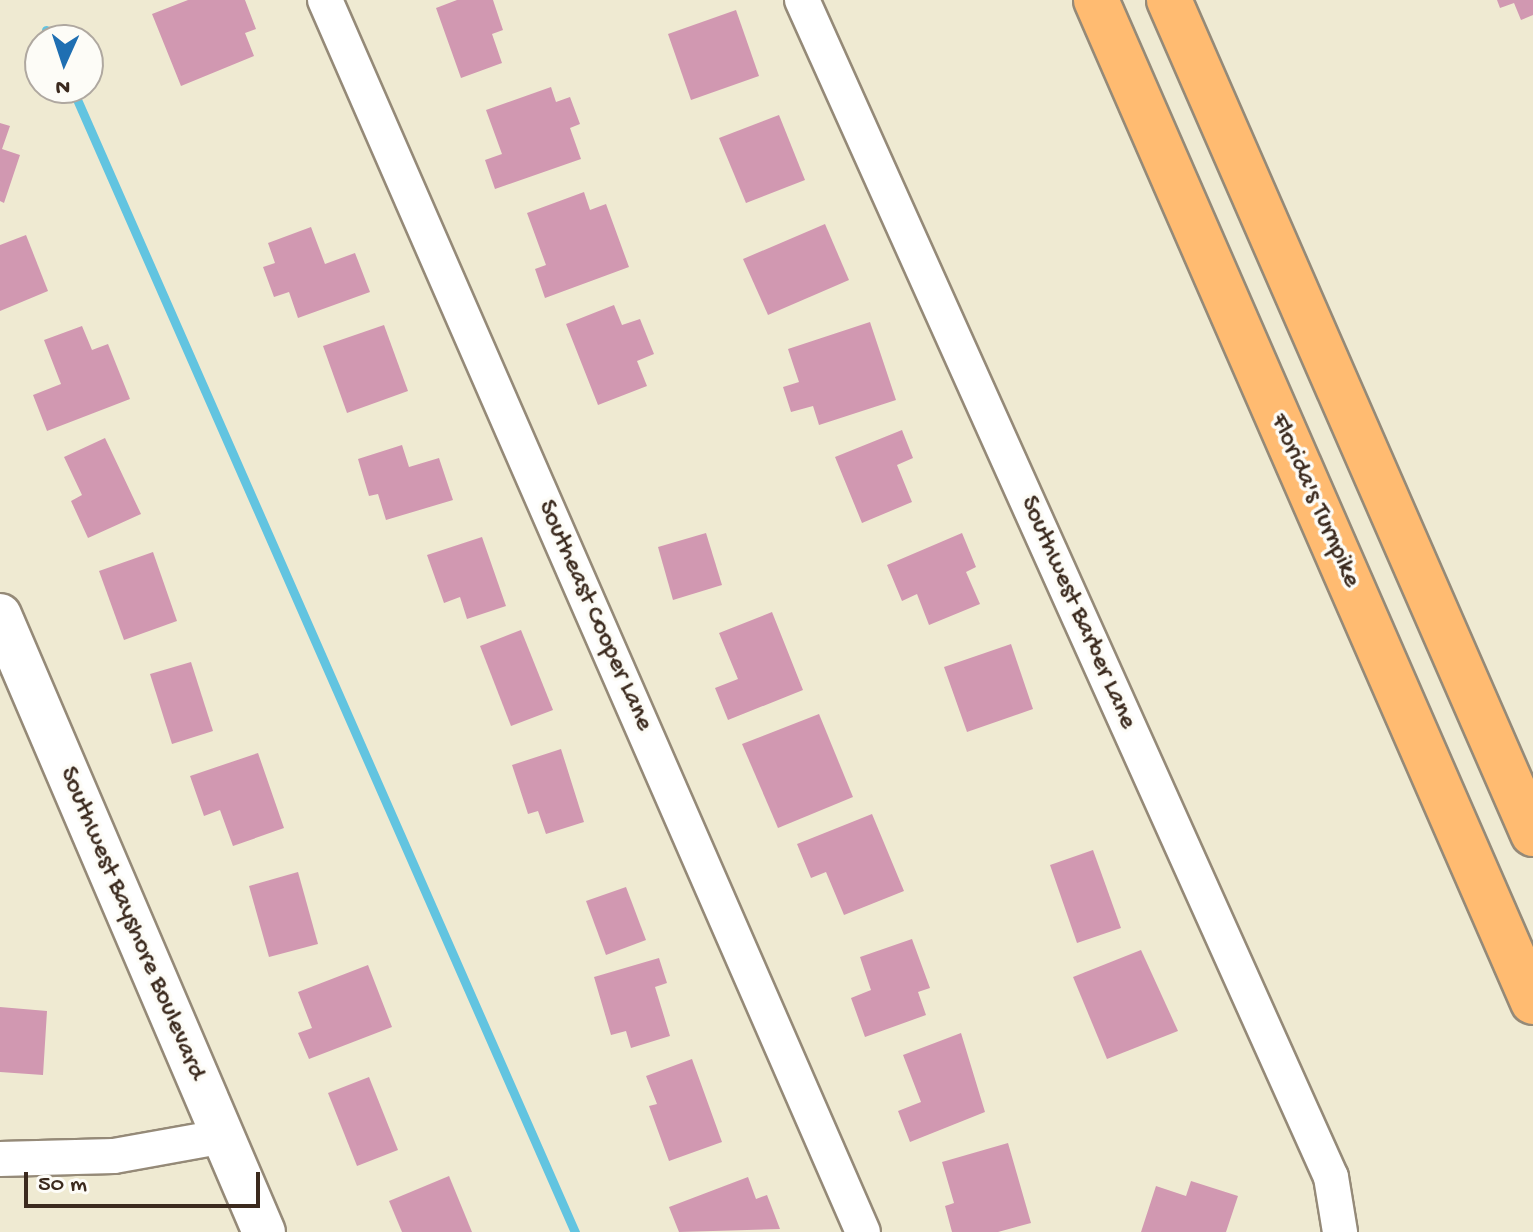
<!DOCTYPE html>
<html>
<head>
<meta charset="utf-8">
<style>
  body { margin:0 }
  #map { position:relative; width:1533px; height:1232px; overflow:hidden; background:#efead2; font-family:"Gochi Hand",sans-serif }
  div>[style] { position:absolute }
  .stream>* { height:9px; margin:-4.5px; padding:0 4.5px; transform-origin:4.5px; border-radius:4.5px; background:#62c4e0 }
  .building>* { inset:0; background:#d198b1 }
  .roads { filter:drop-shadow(2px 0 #958a78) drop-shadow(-2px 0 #958a78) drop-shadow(0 2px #958a78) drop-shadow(0 -2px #958a78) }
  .minor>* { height:34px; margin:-17px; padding:0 17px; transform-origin:17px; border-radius:17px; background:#fff }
  .tertiary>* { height:42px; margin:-21px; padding:0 21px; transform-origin:21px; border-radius:21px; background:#fff }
  .motorway>* { height:44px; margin:-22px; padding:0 22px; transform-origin:22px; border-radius:22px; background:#ffbb71 }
  span { translate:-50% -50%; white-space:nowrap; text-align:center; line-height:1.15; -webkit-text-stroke:7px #fdfcf7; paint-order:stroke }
  .street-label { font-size:26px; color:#3b2a1e }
  .north { position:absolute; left:24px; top:24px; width:80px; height:80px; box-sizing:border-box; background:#fdfcf7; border:2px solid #afa8a0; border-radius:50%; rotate:183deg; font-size:22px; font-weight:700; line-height:32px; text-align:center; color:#3b2a1e }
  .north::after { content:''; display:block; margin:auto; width:28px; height:36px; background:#1f6fb2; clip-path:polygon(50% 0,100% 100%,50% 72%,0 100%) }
  .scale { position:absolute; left:24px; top:1172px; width:236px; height:36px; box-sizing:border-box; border:4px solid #3b2a1e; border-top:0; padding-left:10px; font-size:24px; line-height:28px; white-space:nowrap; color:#3b2a1e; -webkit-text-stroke:6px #fdfcf7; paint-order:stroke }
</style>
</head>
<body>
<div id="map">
  <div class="stream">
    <div style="left:46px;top:30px;width:11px;rotate:63deg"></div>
    <div style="left:72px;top:88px;width:1250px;rotate:66.27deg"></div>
  </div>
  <div class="building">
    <div style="clip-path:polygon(188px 0,245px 0,256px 29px,245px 33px,254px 56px,181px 86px,152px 14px)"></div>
    <div style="clip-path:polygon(457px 0,493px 0,503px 30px,492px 34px,502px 63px,461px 78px,436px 8px)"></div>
    <div style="clip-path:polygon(1497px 0,1533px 0,1533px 15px,1521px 20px,1514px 3px,1500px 8px)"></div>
    <div style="clip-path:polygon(736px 10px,759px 76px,691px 100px,668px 34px)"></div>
    <div style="clip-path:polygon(551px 87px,556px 102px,570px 97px,580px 124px,570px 128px,581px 159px,495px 189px,485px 160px,502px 154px,486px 110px)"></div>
    <div style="clip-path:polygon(779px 115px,805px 180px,746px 203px,719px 138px)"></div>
    <div style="clip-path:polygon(0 123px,10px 126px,2px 149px,20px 155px,4px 203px,0 201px)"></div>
    <div style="clip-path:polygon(584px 192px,590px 210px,606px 204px,629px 267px,545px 298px,535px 269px,546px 265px,527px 213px)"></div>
    <div style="clip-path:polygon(825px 224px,849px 280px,768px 315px,743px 259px)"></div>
    <div style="clip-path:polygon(311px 227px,325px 264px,355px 253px,370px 292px,298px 318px,289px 292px,274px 297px,263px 267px,275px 263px,268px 243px)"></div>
    <div style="clip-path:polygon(26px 235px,48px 291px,0 311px,0 245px)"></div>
    <div style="clip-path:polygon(614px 305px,622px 325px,640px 319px,654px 354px,637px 361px,647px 386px,598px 405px,566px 324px)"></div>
    <div style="clip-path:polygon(870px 322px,896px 400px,819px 425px,813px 406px,791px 412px,783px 387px,799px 382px,788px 349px)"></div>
    <div style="clip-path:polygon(384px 325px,408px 391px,347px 413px,323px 346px)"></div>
    <div style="clip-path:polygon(82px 326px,92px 350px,108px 344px,130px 399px,47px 431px,33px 395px,61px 384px,44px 340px)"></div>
    <div style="clip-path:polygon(902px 430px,913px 458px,897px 465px,912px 502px,862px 523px,835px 457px)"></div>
    <div style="clip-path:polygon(105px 438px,141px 514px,88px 538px,71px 501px,82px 495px,64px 457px)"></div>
    <div style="clip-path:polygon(402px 445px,409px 467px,439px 458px,453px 500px,386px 520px,378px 494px,369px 496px,358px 459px)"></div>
    <div style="clip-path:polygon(706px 533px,722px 585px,673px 600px,658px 547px)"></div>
    <div style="clip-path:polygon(962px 533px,976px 567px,966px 572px,980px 604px,929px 625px,917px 594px,902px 601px,887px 565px)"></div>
    <div style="clip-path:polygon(482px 537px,506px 606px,467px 619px,460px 597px,444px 603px,427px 555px)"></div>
    <div style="clip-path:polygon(153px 552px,177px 621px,124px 640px,99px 571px)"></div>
    <div style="clip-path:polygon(772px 612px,803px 690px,728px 720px,715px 688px,738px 679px,719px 633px)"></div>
    <div style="clip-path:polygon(521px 630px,553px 710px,511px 726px,480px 646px)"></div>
    <div style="clip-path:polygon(1011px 644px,1033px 709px,967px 732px,944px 667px)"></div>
    <div style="clip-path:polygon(191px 662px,213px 731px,172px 744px,150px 674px)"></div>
    <div style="clip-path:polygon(819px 714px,853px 797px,778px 828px,742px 744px)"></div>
    <div style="clip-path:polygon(561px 749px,584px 822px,546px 834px,538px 811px,528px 814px,512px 765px)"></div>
    <div style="clip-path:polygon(258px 753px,284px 828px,233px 846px,220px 810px,204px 816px,190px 776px)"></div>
    <div style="clip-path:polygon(872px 814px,904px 891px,844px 915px,826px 872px,811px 878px,797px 844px)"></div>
    <div style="clip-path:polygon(1093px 850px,1121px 928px,1077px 943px,1050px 865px)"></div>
    <div style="clip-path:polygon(298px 872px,318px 944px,269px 957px,249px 886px)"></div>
    <div style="clip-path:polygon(626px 887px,646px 940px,606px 955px,586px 901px)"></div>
    <div style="clip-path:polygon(912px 939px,930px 988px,918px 992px,926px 1015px,865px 1037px,851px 998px,871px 990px,860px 957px)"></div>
    <div style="clip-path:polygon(1141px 950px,1178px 1031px,1107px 1059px,1073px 977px)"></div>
    <div style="clip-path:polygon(659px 958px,667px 983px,655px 987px,670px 1036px,631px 1048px,626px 1031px,611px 1035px,594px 977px)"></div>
    <div style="clip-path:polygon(368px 965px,392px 1027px,309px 1059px,298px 1033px,312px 1028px,298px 992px)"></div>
    <div style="clip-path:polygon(0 1007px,47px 1011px,43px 1075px,0 1072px)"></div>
    <div style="clip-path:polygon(961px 1033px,985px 1112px,910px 1142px,898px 1111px,921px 1102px,903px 1055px)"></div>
    <div style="clip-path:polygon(692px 1059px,722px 1142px,669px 1161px,649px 1106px,657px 1104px,646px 1076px)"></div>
    <div style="clip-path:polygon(369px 1077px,398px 1150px,357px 1166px,328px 1093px)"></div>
    <div style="clip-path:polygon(1008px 1143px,1031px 1223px,998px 1232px,952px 1232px,945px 1206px,954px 1203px,942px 1162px)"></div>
    <div style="clip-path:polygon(449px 1176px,472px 1232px,402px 1232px,389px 1201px)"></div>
    <div style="clip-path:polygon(748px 1177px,756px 1199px,767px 1195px,780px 1229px,679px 1232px,669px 1207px)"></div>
    <div style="clip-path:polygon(1191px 1181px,1238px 1196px,1226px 1232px,1141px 1232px,1156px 1186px,1186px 1196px)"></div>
  </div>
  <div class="roads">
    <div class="minor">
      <div style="left:325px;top:0;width:1344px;rotate:66.41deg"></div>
      <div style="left:802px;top:0;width:1290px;rotate:65.8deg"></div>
      <div style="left:1331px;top:1177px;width:56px;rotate:80.7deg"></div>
      <div style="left:0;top:1159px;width:114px;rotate:-1.5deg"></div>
      <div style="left:114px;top:1156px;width:108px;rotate:-10.2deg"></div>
    </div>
    <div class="tertiary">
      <div style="left:0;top:615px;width:671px;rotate:66.84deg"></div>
    </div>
    <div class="motorway">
      <div style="left:1096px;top:0;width:1093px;rotate:66.44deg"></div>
      <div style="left:1169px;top:0;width:910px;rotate:66.42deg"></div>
    </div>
  </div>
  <div class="street-label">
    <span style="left:1314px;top:501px;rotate:66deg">Florida's Turnpike</span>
    <span style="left:1077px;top:613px;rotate:66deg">Southwest Barber Lane</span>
    <span style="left:594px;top:616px;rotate:66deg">Southeast Cooper Lane</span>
    <span style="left:131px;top:924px;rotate:67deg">Southwest Bayshore Boulevard</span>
  </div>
  <div class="north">N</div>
  <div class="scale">50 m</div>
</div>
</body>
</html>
